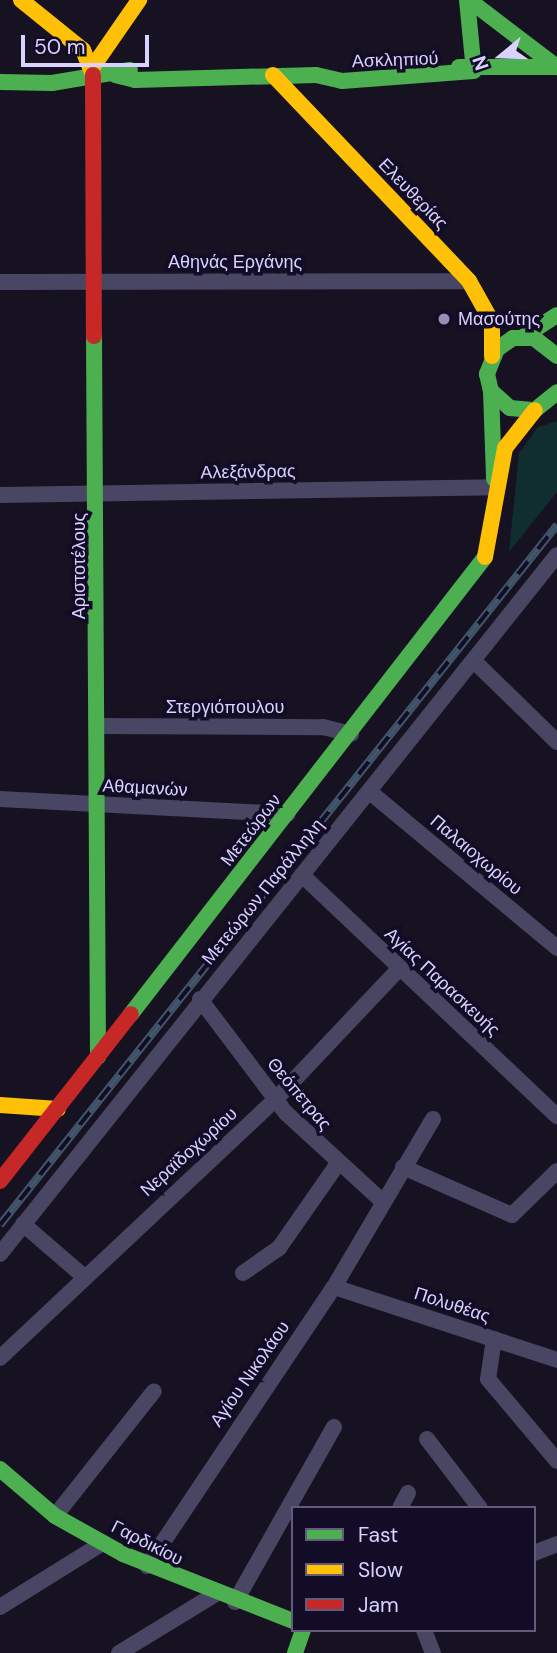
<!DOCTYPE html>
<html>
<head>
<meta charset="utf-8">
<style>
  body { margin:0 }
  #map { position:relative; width:557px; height:1653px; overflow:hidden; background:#161221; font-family:"DM Sans",sans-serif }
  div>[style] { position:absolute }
  .green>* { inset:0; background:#102d2f }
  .street>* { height:16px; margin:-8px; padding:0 8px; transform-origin:8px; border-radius:8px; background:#484662 }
  .fast>* { height:16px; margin:-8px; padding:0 8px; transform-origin:8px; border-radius:8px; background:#4caf50 }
  .slow>* { height:16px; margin:-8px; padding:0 8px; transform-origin:8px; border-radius:8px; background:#ffc107 }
  .jam>* { height:16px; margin:-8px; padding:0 8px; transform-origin:8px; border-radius:8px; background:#c62828 }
  .rail>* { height:8px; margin-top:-4px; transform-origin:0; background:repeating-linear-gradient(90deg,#120c27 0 16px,#42566c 0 32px); box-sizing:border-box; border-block:2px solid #42566c }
  .dots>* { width:19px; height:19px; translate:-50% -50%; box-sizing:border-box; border:4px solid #120c27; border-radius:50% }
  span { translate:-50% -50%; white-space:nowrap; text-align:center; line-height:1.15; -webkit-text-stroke:7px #120c27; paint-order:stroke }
  .street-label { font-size:18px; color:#d9d2ff }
  .poi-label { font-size:18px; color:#d9d2ff }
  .left { translate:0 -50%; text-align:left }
  .legend { position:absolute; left:291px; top:1506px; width:245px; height:126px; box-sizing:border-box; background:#120c27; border:2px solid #625b7d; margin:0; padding:9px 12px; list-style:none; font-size:21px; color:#d9d2ff }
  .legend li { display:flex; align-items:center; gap:14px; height:35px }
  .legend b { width:35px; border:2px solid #625b7d }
  .north { position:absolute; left:466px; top:21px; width:70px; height:70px; -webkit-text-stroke:5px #120c27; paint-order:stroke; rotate:251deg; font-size:19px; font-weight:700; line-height:28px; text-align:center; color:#d9d2ff }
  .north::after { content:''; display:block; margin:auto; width:24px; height:32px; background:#d9d2ff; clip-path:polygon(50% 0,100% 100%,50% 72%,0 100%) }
  .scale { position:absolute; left:21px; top:35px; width:128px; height:32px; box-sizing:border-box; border:4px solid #d9d2ff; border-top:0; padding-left:9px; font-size:21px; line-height:24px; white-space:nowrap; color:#d9d2ff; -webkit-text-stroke:5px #120c27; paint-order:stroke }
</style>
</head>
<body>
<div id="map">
  <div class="green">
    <div style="clip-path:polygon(557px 421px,557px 492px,509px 552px,519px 453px,538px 427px)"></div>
  </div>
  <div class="street">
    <div style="left:0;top:282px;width:469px;rotate:-0.1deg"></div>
    <div style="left:0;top:495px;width:496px;rotate:-0.9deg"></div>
    <div style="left:474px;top:661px;width:116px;rotate:44.3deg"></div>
    <div style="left:99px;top:726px;width:224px;rotate:0.3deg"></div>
    <div style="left:323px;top:727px;width:29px;rotate:14deg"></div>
    <div style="left:370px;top:792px;width:244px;rotate:39.8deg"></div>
    <div style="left:0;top:799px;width:288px;rotate:3deg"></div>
    <div style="left:302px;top:875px;width:351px;rotate:43.4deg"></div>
    <div style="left:200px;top:999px;width:143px;rotate:53deg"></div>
    <div style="left:286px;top:1113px;width:130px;rotate:42.5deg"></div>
    <div style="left:403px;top:1167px;width:119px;rotate:23.8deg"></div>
    <div style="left:512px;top:1215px;width:63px;rotate:-44.4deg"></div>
    <div style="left:23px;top:1224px;width:78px;rotate:40.8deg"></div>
    <div style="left:0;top:1254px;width:894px;rotate:-51.45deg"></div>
    <div style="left:243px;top:1273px;width:44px;rotate:-34.8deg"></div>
    <div style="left:279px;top:1248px;width:101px;rotate:-55.1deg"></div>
    <div style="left:334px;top:1287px;width:235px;rotate:18.1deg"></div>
    <div style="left:494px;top:1339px;width:40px;rotate:98.5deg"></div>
    <div style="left:488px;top:1379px;width:107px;rotate:49.9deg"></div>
    <div style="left:0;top:1358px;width:378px;rotate:-43.2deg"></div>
    <div style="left:276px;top:1099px;width:179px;rotate:-46.6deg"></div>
    <div style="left:427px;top:1439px;width:87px;rotate:52.5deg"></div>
    <div style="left:400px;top:1508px;width:17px;rotate:-62deg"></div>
    <div style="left:55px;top:1516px;width:159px;rotate:-51.6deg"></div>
    <div style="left:534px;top:1553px;width:25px;rotate:-21deg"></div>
    <div style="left:147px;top:1566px;width:336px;rotate:-56.2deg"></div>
    <div style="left:334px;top:1287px;width:195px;rotate:-59.5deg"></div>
    <div style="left:235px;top:1602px;width:201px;rotate:-60.5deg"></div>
    <div style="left:0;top:1607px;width:121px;rotate:-31.9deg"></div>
    <div style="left:424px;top:1630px;width:25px;rotate:69deg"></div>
    <div style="left:119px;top:1653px;width:111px;rotate:-31.4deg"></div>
  </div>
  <div class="fast">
    <div style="left:467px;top:0;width:71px;rotate:84.4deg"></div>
    <div style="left:469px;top:0;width:111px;rotate:37.3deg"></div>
    <div style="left:459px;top:67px;width:98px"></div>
    <div style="left:115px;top:75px;width:21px;rotate:14deg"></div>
    <div style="left:135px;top:80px;width:181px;rotate:-1.6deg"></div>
    <div style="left:316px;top:75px;width:27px;rotate:13deg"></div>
    <div style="left:342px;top:81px;width:132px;rotate:-4.3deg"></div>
    <div style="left:0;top:82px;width:52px;rotate:1.1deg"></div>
    <div style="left:52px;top:83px;width:79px;rotate:-9.5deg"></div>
    <div style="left:94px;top:336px;width:721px;rotate:89.68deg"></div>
    <div style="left:523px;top:337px;width:40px;rotate:-32.9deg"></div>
    <div style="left:557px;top:356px;width:29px;rotate:-142deg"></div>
    <div style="left:534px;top:338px;width:21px;rotate:180deg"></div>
    <div style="left:513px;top:338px;width:19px;rotate:145deg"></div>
    <div style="left:497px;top:349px;width:27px;rotate:112deg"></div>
    <div style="left:487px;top:374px;width:17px;rotate:77deg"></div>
    <div style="left:491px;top:391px;width:25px;rotate:42deg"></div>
    <div style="left:510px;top:408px;width:25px;rotate:5deg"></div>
    <div style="left:535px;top:410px;width:28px;rotate:-39deg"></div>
    <div style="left:491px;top:391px;width:88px;rotate:88deg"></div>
    <div style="left:131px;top:1014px;width:578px;rotate:-52.24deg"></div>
    <div style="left:0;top:1469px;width:72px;rotate:40.5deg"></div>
    <div style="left:55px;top:1516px;width:78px;rotate:29.2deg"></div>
    <div style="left:123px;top:1554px;width:183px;rotate:21.5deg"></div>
    <div style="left:295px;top:1653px;width:24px;rotate:-71deg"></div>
  </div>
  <div class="slow">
    <div style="left:21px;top:0;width:80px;rotate:38.9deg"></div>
    <div style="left:83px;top:50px;width:27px;rotate:68deg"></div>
    <div style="left:92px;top:68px;width:83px;rotate:-55.3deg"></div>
    <div style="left:273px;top:75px;width:284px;rotate:46.4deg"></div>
    <div style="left:469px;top:281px;width:47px;rotate:60.7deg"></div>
    <div style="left:492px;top:322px;width:34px;rotate:90deg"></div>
    <div style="left:485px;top:557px;width:111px;rotate:-79.6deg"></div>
    <div style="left:505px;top:448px;width:48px;rotate:-51.7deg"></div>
    <div style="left:0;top:1105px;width:58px;rotate:3.9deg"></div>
  </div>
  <div class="jam">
    <div style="left:93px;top:75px;width:261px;rotate:89.8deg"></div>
    <div style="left:0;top:1181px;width:212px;rotate:-51.9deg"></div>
  </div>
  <div class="rail">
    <div style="left:0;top:1225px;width:895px;rotate:-51.49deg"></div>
  </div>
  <div class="dots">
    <div style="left:444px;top:319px;background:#958fb1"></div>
  </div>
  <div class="street-label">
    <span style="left:395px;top:60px;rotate:-2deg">Ασκληπιού</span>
    <span style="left:413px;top:194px;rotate:46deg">Ελευθερίας</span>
    <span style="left:235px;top:262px">Αθηνάς Εργάνης</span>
    <span style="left:248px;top:472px;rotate:-1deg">Αλεξάνδρας</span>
    <span style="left:79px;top:566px;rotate:-90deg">Αριστοτέλους</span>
    <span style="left:225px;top:707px">Στεργιόπουλου</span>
    <span style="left:145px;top:788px;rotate:3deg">Αθαμανών</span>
    <span style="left:251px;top:830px;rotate:-52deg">Μετεώρων</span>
    <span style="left:476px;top:855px;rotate:40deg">Παλαιοχωρίου</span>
    <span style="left:263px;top:892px;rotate:-51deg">Μετεώρων Παράλληλη</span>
    <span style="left:442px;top:982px;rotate:43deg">Αγίας Παρασκευής</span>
    <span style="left:299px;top:1094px;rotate:50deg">Θεόπετρας</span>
    <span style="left:189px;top:1152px;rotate:-42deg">Νεραϊδοχωρίου</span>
    <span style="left:452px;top:1305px;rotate:18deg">Πολυθέας</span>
    <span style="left:250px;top:1374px;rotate:-55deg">Αγίου Νικολάου</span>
    <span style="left:147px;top:1543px;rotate:27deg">Γαρδικίου</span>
  </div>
  <div class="poi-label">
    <span class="left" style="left:458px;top:319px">Μασούτης</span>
  </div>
  <ul class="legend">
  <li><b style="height:9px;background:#4caf50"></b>Fast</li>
  <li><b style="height:9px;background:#ffc107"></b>Slow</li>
  <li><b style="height:9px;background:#c62828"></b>Jam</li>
  </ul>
  <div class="north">N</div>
  <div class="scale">50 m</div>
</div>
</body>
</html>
